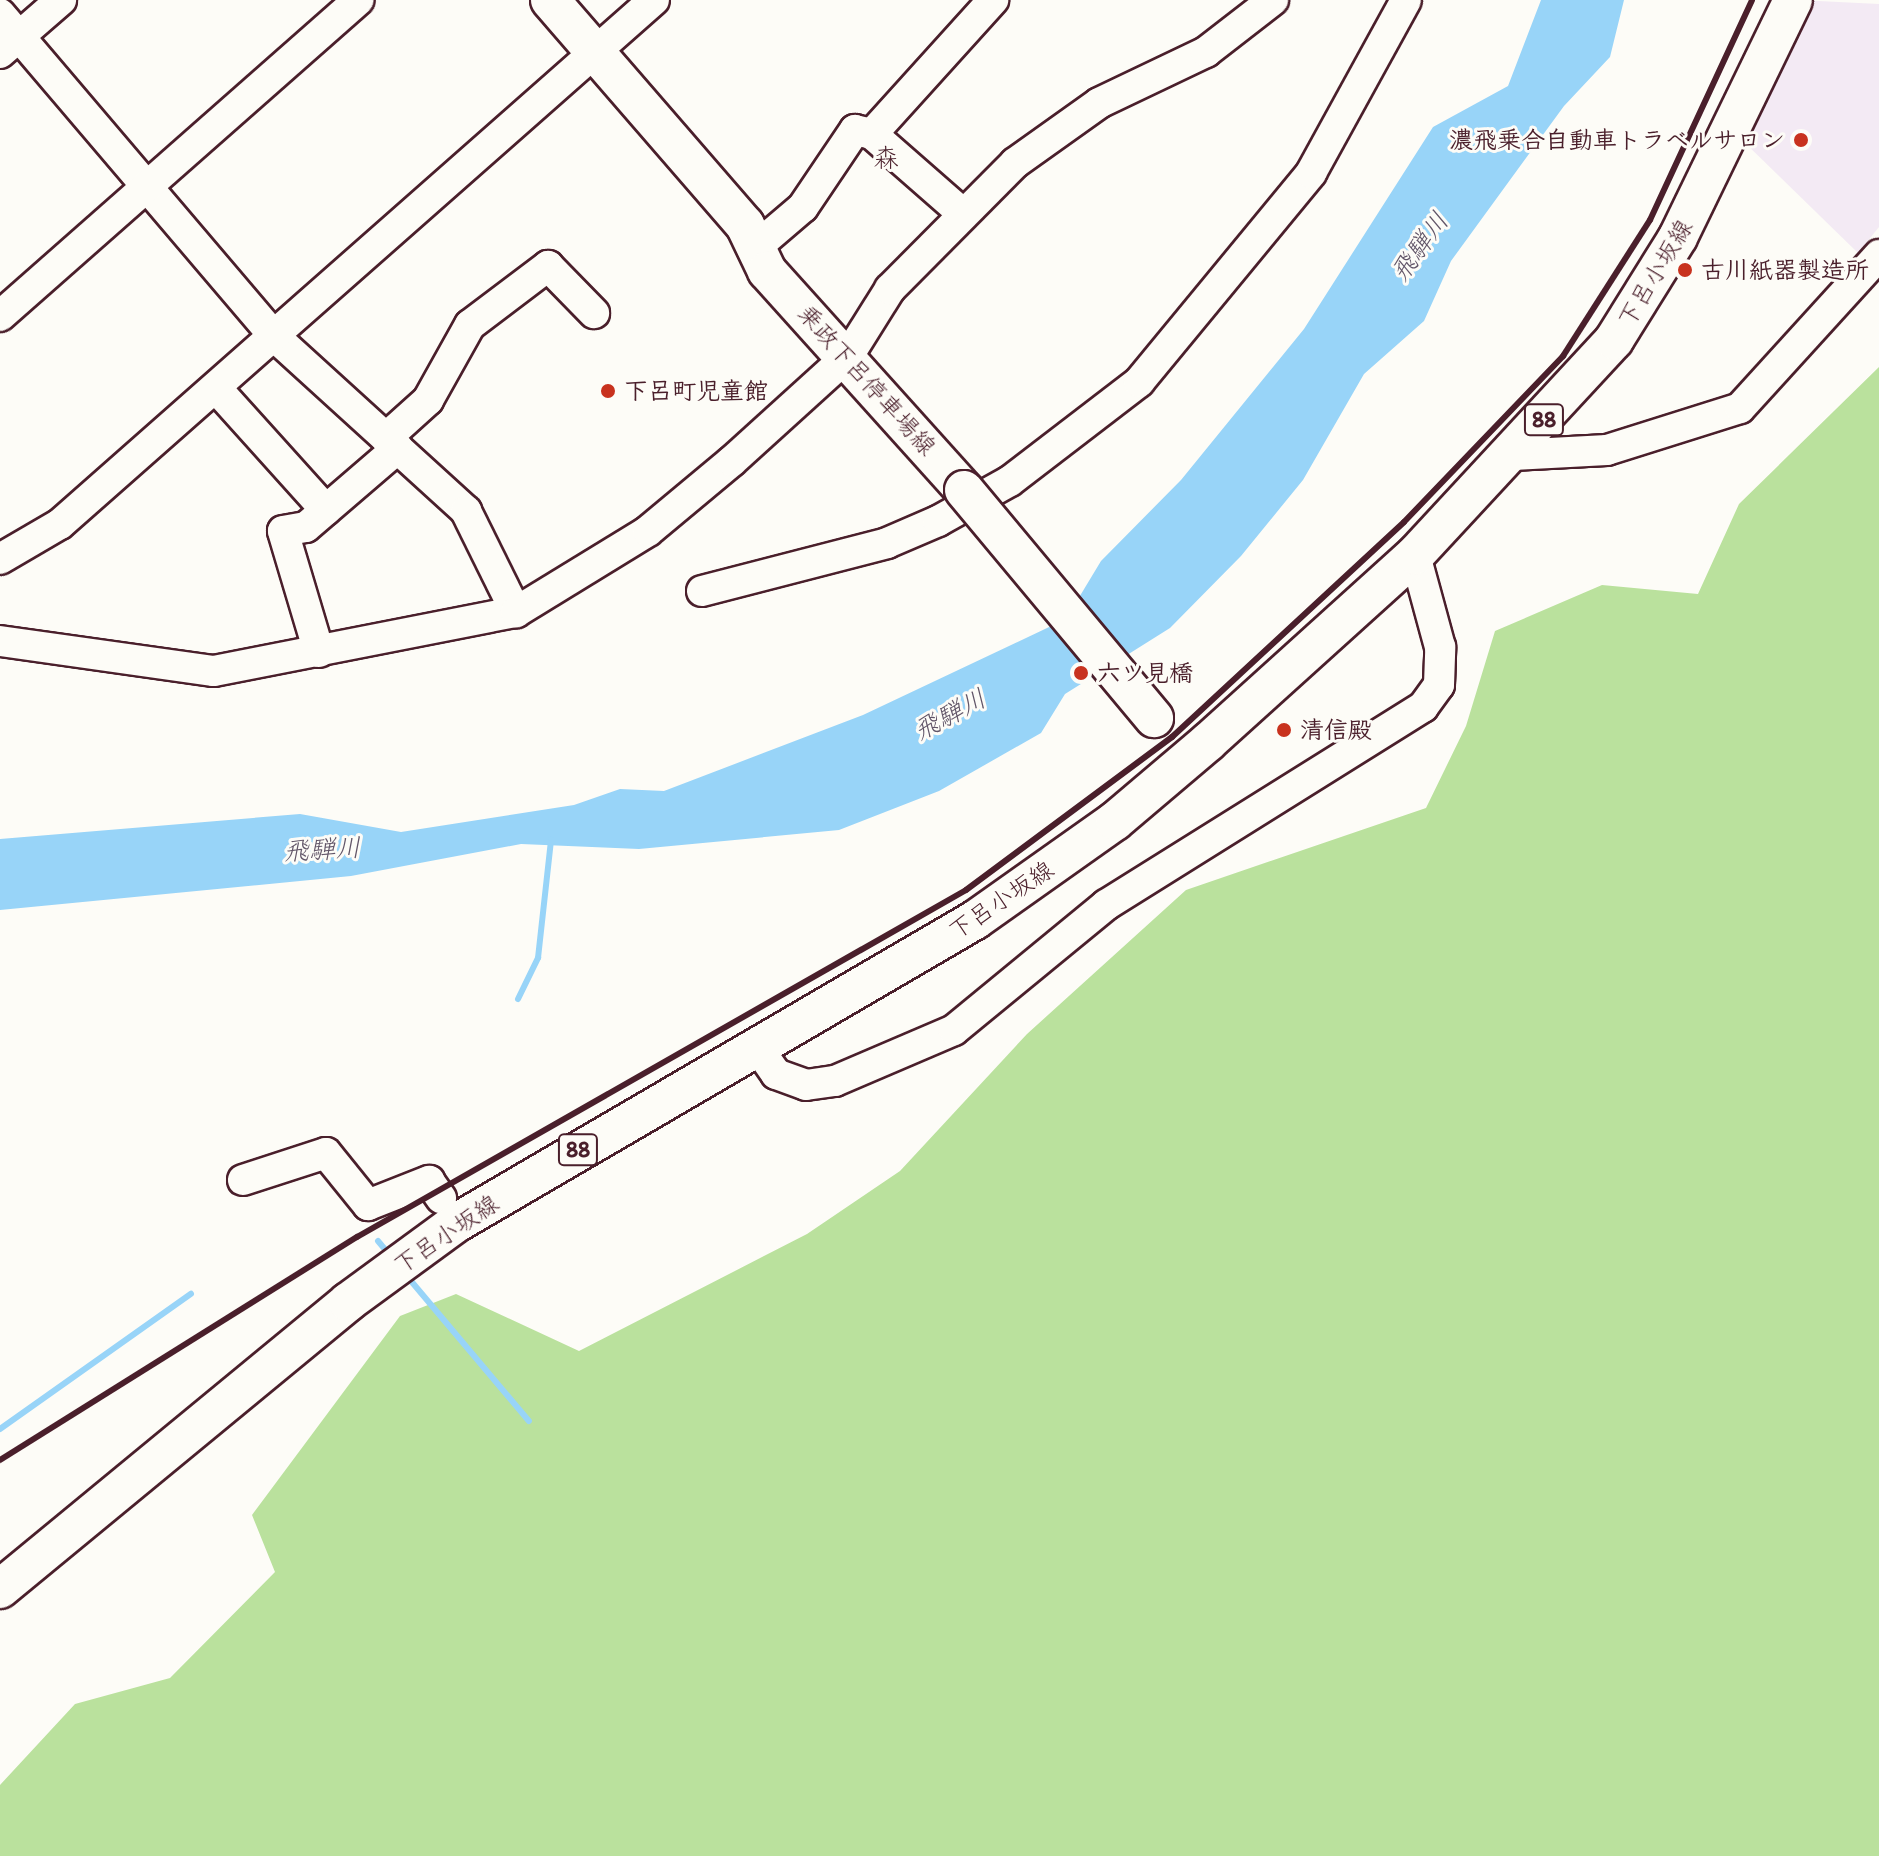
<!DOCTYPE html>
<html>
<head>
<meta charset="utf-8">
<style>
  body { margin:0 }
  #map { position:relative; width:1879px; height:1856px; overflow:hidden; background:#fdfcf7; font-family:Itim,"Klee One",sans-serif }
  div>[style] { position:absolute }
  .built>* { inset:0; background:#f3eaf4 }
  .green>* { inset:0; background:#bae19d }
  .water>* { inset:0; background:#98d4f8 }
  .stream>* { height:6px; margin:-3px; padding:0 3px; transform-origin:3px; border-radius:3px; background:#98d4f8 }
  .roads { filter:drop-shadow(2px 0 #4a1f2b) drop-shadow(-2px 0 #4a1f2b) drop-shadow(0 2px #4a1f2b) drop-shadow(0 -2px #4a1f2b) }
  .minor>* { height:30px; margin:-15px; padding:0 15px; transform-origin:15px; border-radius:15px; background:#fdfcf7 }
  .major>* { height:38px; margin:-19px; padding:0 19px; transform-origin:19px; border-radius:19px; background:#fdfcf7 }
  .rail>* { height:6px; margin:-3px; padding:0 3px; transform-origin:3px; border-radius:3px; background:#4a1f2b }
  .bridges { filter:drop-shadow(2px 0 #4a1f2b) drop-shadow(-2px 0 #4a1f2b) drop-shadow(0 2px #4a1f2b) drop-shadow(0 -2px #4a1f2b) }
  .major-bridge>* { height:38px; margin:-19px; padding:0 19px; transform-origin:19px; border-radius:19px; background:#fdfcf7 }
  .dots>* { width:22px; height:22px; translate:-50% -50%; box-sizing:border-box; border:4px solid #fdfcf7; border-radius:50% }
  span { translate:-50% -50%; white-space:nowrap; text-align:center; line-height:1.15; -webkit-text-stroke:6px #fdfcf7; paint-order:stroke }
  .shield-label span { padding:2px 6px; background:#fdfcf7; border:2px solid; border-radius:6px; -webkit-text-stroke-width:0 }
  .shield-label { font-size:22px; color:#4a1f2b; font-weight:700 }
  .poi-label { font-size:24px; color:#4a1f2b; font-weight:700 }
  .right { translate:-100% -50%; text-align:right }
  .left { translate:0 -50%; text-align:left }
  .street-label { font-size:24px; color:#4a1f2b }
  .neighbourhood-label { font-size:26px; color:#4a1f2b }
  .water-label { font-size:26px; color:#615568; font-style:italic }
</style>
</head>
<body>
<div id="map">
  <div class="built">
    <div style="clip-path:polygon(1798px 0,1879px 4px,1879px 227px,1858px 253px,1738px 136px)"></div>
  </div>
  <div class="green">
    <div style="clip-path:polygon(1879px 367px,1879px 1856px,0 1856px,0 1785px,75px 1704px,170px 1678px,275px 1572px,252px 1515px,400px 1316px,456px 1294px,579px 1351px,807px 1234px,900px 1171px,1027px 1034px,1186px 890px,1426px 808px,1466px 726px,1495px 631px,1602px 585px,1698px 594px,1739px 504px)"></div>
  </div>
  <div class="water">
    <div style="clip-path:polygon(1541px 0,1624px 0,1610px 57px,1564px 106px,1451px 261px,1424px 321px,1364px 374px,1303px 480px,1241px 556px,1170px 628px,1065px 694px,1041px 733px,939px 791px,839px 830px,639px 849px,521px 844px,351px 876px,0 910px,0 839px,300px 814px,401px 832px,574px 805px,620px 789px,664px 791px,863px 715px,1066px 619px,1101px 561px,1181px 480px,1304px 329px,1433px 127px,1508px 86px)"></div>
  </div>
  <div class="stream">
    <div style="left:518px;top:999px;width:46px;rotate:-64deg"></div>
    <div style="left:538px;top:958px;width:119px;rotate:-83.7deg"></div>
    <div style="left:378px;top:1241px;width:17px;rotate:50deg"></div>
    <div style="left:411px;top:1281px;width:183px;rotate:49.9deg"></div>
    <div style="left:0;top:1429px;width:234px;rotate:-35.3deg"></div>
  </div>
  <div class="roads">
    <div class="minor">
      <div style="left:0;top:14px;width:423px;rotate:49.6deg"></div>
      <div style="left:274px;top:336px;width:260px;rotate:42.3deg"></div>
      <div style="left:466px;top:511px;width:113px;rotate:63.7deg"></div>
      <div style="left:0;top:53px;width:81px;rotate:-41deg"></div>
      <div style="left:961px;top:212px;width:118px;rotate:-138.8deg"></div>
      <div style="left:872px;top:134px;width:181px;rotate:-47.9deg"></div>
      <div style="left:755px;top:248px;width:63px;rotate:-40.5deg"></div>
      <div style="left:803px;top:207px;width:93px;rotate:-56deg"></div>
      <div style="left:855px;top:130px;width:17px;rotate:13deg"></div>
      <div style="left:0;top:316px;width:478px;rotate:-41.4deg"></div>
      <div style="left:216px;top:388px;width:164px;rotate:48deg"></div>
      <div style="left:386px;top:438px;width:57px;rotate:-42.1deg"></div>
      <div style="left:428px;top:400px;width:86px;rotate:-60.8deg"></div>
      <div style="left:470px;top:325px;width:98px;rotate:-37.1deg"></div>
      <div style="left:548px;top:266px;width:66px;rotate:45.6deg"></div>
      <div style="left:1513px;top:455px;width:94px;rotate:-3deg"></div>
      <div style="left:1607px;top:450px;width:139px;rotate:-17.5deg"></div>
      <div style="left:1740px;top:408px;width:207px;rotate:-47.7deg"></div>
      <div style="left:0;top:559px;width:69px;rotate:-30.3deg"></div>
      <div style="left:60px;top:524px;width:792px;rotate:-41.42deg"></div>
      <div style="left:702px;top:591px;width:191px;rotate:-14.5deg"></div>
      <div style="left:887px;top:543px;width:56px;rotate:-23.3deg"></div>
      <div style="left:938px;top:521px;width:82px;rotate:-29.1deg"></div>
      <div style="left:1010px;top:481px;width:163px;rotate:-37.5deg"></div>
      <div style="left:1139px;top:382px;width:271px;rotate:-50.5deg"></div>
      <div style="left:1311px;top:173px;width:197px;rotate:-61.2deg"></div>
      <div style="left:0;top:641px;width:216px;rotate:8deg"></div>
      <div style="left:214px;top:671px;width:308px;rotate:-11.1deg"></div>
      <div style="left:516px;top:612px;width:155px;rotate:-31.5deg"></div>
      <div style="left:648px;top:531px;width:109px;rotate:-39.8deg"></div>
      <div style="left:732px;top:461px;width:156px;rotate:-42.2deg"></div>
      <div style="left:848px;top:356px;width:79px;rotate:-57.9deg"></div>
      <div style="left:890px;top:289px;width:177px;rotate:-45.2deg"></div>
      <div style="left:1015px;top:163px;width:103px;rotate:-35.5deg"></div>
      <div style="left:1099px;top:103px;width:119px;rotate:-25.5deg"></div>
      <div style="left:1206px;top:52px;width:85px;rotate:-37.8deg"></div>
      <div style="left:319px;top:652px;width:126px;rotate:-106.6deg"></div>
      <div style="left:283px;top:531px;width:23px;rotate:-10deg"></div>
      <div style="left:306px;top:527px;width:121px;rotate:-40.7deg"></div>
      <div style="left:760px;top:1051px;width:28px;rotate:55deg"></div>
      <div style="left:776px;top:1074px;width:32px;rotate:20deg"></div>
      <div style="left:806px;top:1085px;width:29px;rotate:-8deg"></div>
      <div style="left:835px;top:1081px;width:129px;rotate:-23.2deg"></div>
      <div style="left:954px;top:1030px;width:197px;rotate:-39.4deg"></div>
      <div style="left:1106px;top:905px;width:374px;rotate:-32deg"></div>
      <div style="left:1423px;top:707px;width:27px;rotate:-54deg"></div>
      <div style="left:1439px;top:685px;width:38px;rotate:-88deg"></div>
      <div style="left:1440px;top:647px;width:95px;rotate:-105.2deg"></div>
      <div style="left:243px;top:1180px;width:87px;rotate:-18deg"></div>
      <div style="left:326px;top:1153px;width:67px;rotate:51.1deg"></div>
      <div style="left:368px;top:1205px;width:66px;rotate:-21.5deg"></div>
      <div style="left:429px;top:1181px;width:21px;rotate:55deg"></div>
    </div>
    <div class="major">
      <div style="left:550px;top:0;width:298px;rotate:49.1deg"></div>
      <div style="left:745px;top:225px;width:51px;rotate:64.4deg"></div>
      <div style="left:767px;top:271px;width:295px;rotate:48deg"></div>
      <div style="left:0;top:1589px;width:451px;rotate:-39.5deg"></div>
      <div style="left:348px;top:1302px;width:134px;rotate:-36.2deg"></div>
      <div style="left:456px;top:1223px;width:601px;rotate:-30.28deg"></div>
      <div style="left:975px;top:920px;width:171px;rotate:-35.3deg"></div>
      <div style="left:1115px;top:821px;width:122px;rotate:-40.3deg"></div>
      <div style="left:1208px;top:742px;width:279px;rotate:-42.1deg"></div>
      <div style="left:1415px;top:555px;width:293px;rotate:-47.2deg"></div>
      <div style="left:1614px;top:340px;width:121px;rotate:-58.1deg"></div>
      <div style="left:1678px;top:237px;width:263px;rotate:-64.1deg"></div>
    </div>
  </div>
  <div class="rail">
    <div style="left:0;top:1460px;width:421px;rotate:-32deg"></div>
    <div style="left:357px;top:1237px;width:701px;rotate:-29.67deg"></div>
    <div style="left:966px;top:890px;width:257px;rotate:-36.6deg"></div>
    <div style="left:1172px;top:737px;width:316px;rotate:-42.8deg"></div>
    <div style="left:1404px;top:522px;width:230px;rotate:-46.2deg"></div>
    <div style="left:1563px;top:356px;width:161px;rotate:-57.4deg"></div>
    <div style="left:1650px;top:220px;width:242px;rotate:-65.1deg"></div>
  </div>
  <div class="bridges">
    <div class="major-bridge">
      <div style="left:964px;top:490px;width:297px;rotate:50.2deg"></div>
    </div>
  </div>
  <div class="dots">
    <div style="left:1801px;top:140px;background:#c8321e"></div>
    <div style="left:1685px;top:270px;background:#c8321e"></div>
    <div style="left:608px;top:391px;background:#c8321e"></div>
    <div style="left:1081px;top:673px;background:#c8321e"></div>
    <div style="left:1284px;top:730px;background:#c8321e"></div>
  </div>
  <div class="shield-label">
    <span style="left:1544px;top:420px">88</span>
    <span style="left:578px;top:1150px">88</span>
  </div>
  <div class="poi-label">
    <span class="right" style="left:1785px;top:140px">濃飛乗合自動車トラベルサロン</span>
    <span class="left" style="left:1701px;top:270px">古川紙器製造所</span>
    <span class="left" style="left:624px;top:391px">下呂町児童館</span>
    <span class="left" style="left:1097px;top:673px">六ツ見橋</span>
    <span class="left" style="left:1300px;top:730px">清信殿</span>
  </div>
  <div class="street-label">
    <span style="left:1655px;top:273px;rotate:-59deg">下呂小坂線</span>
    <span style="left:867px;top:380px;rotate:48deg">乗政下呂停車場線</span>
    <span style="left:1001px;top:900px;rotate:-34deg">下呂小坂線</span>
    <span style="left:446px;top:1234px;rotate:-34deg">下呂小坂線</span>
  </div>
  <div class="neighbourhood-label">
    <span style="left:886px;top:159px">森</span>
  </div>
  <div class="water-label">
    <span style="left:1420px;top:247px;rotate:-54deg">飛騨川</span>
    <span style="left:950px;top:715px;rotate:-28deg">飛騨川</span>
    <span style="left:322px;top:850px;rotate:-3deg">飛騨川</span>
  </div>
</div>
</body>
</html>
